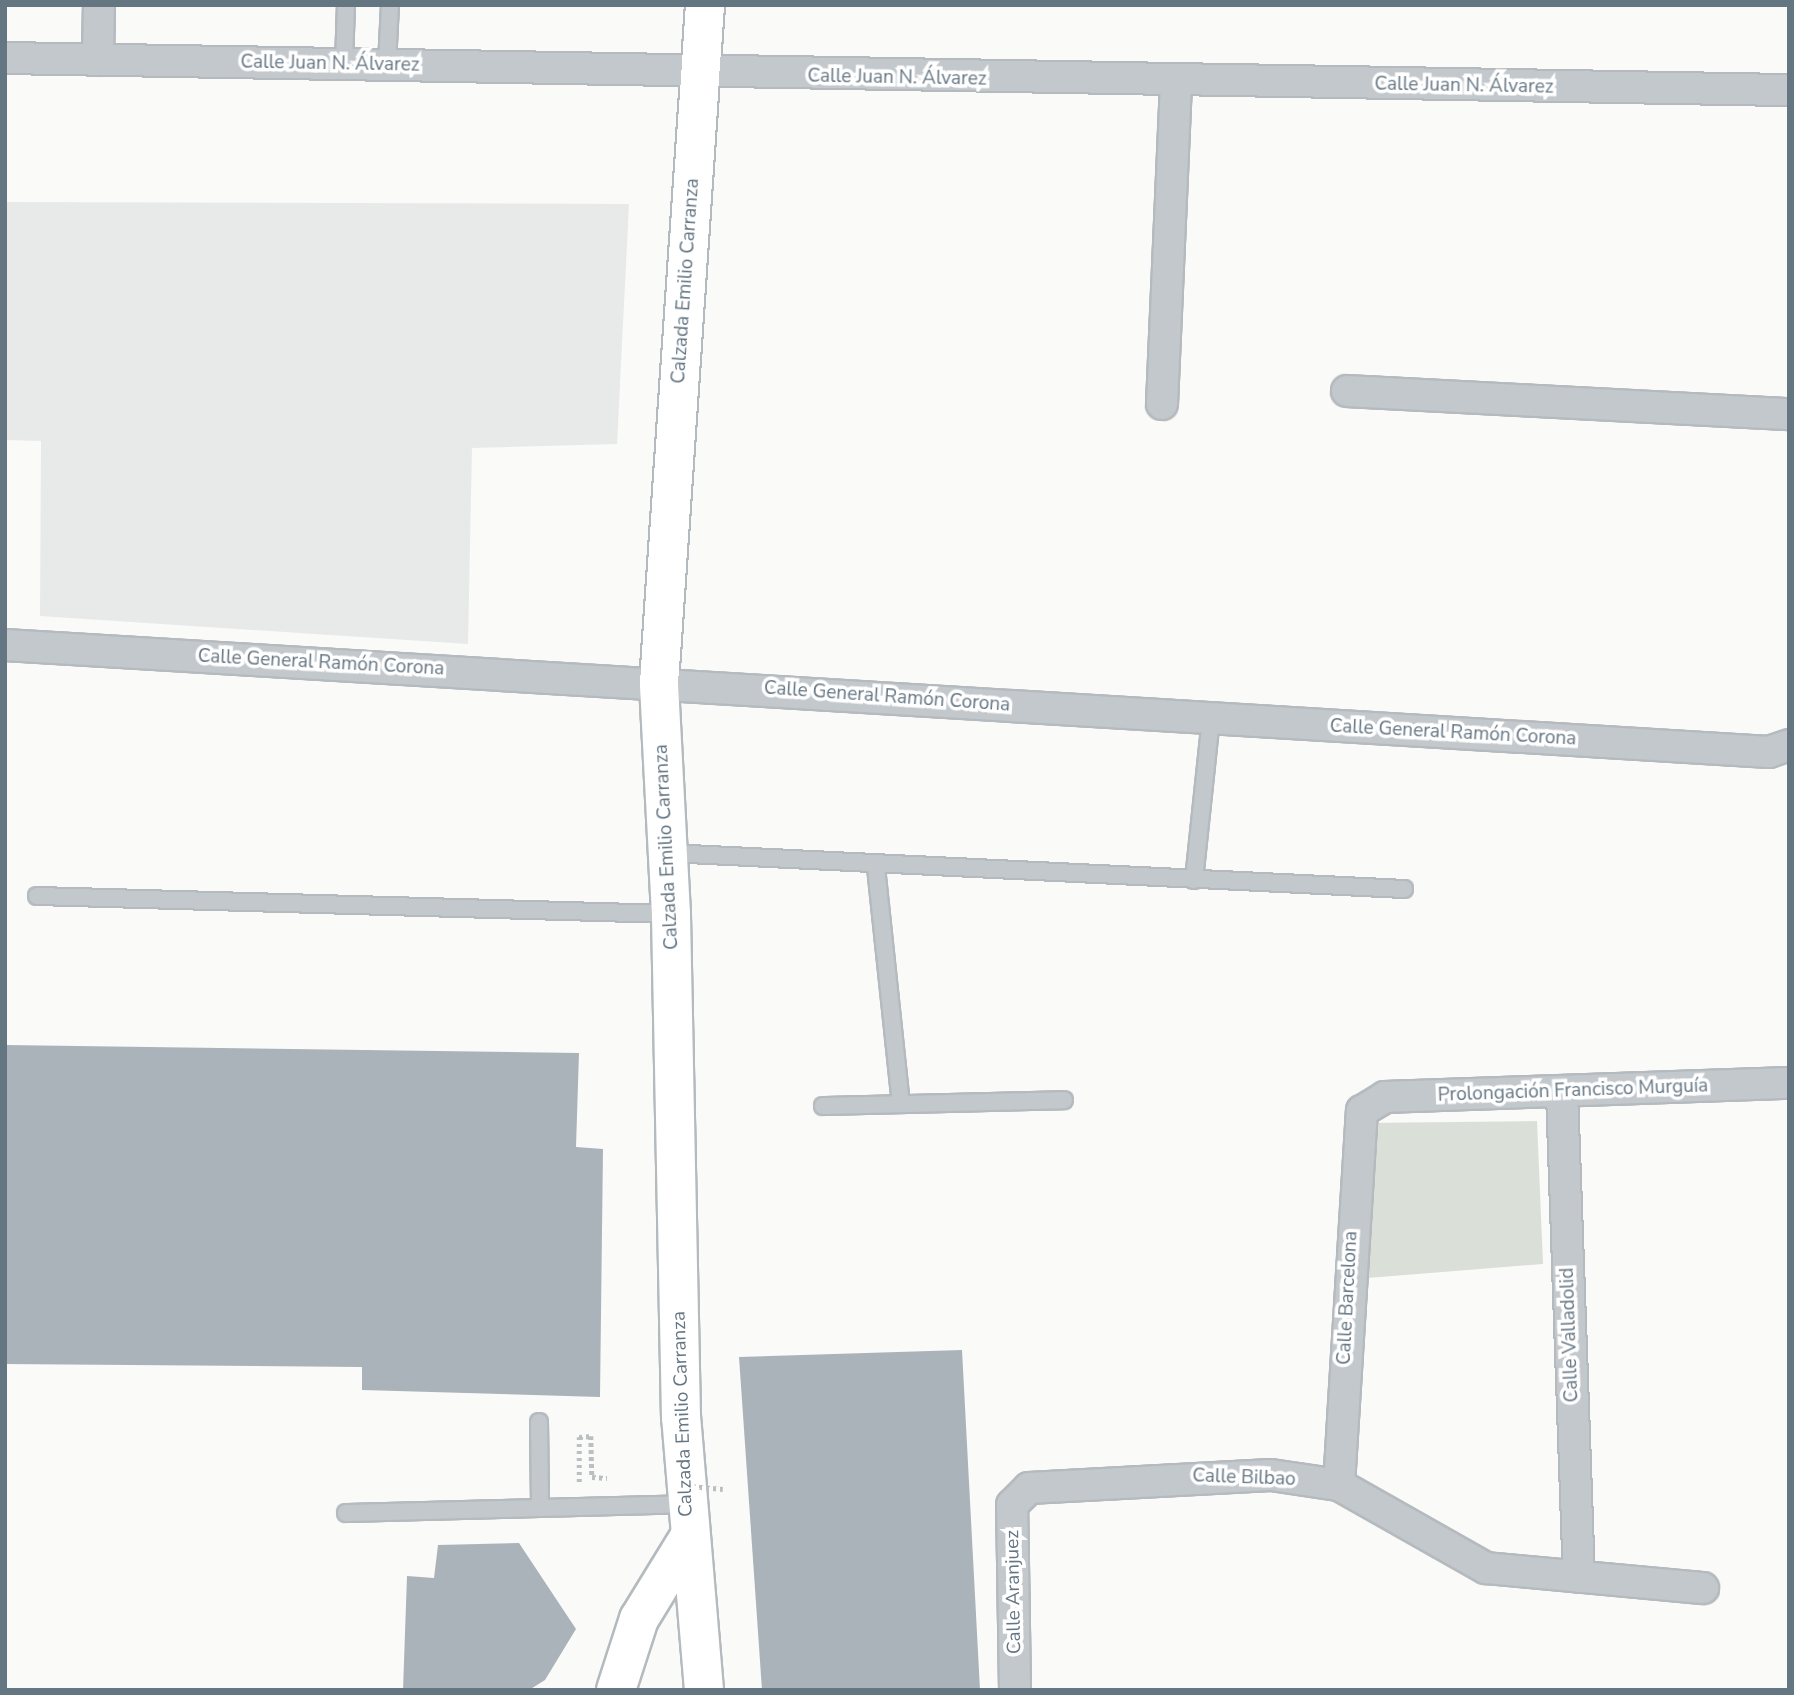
<!DOCTYPE html>
<html>
<head>
<meta charset="utf-8">
<style>
  body { margin:0 }
  #map { position:relative; width:1794px; height:1695px; overflow:hidden; background:#fafaf8; font-family:"Nunito Sans",sans-serif }
  div>[style] { position:absolute }
  .built>* { inset:0; background:#e8e9e9 }
  .green>* { inset:0; background:#dadfd7 }
  .building>* { inset:0; background:#aab3b9 }
  .path>* { height:4.5px; margin-top:-2.25px; transform-origin:0; background:repeating-linear-gradient(90deg,#bbbfc2 0 3.5px,transparent 0 7px) }
  .roads { filter:drop-shadow(2px 0 #b5babe) drop-shadow(-2px 0 #b5babe) drop-shadow(0 2px #b5babe) drop-shadow(0 -2px #b5babe) }
  .lane>* { height:16px; margin:-8px; padding:0 8px; transform-origin:8px; border-radius:8px; background:#c3c8cc }
  .street>* { height:30px; margin:-15px; padding:0 15px; transform-origin:15px; border-radius:15px; background:#c3c8cc }
  .primary>* { height:38px; margin:-19px; padding:0 19px; transform-origin:19px; border-radius:19px; background:#fff }
  .path-bridge>* { height:4.5px; margin-top:-2.25px; transform-origin:0; background:repeating-linear-gradient(90deg,#bbbfc2 0 3.5px,transparent 0 7px) }
  span { translate:-50% -50%; white-space:nowrap; text-align:center; line-height:1.15; -webkit-text-stroke:7px #fff; paint-order:stroke }
  .street-label { font-size:19px; color:#657683 }
  .frame { position:absolute; inset:0; border:7px solid #657683; pointer-events:none }
</style>
</head>
<body>
<div id="map">
  <div class="built">
    <div style="clip-path:polygon(5px 202px,629px 204px,617px 444px,472px 448px,468px 644px,40px 616px,41px 441px,5px 440px)"></div>
  </div>
  <div class="green">
    <div style="clip-path:polygon(1537px 1121px,1543px 1264px,1367px 1278px,1365px 1123px)"></div>
  </div>
  <div class="building">
    <div style="clip-path:polygon(5px 1045px,579px 1053px,576px 1147px,603px 1149px,600px 1397px,362px 1390px,362px 1367px,5px 1364px)"></div>
    <div style="clip-path:polygon(962px 1350px,980px 1690px,762px 1690px,739px 1357px)"></div>
    <div style="clip-path:polygon(519px 1543px,576px 1629px,545px 1680px,529px 1690px,403px 1690px,407px 1576px,434px 1578px,438px 1545px)"></div>
  </div>
  <div class="path">
    <div style="left:579px;top:1482px;width:45px;rotate:-90deg"></div>
    <div style="left:579px;top:1437px;width:12px;rotate:-5deg"></div>
    <div style="left:591px;top:1436px;width:41px;rotate:88.6deg"></div>
    <div style="left:592px;top:1477px;width:15px;rotate:4deg"></div>
  </div>
  <div class="roads">
    <div class="lane">
      <div style="left:344px;top:64px;width:59px;rotate:-88.1deg"></div>
      <div style="left:387px;top:64px;width:59px;rotate:-87.1deg"></div>
      <div style="left:668px;top:853px;width:737px;rotate:2.8deg"></div>
      <div style="left:876px;top:867px;width:237px;rotate:84deg"></div>
      <div style="left:1194px;top:880px;width:163px;rotate:-84deg"></div>
      <div style="left:37px;top:896px;width:634px;rotate:1.63deg"></div>
      <div style="left:823px;top:1106px;width:241px;rotate:-1.4deg"></div>
      <div style="left:539px;top:1422px;width:86px;rotate:89.3deg"></div>
      <div style="left:346px;top:1513px;width:340px;rotate:-1.5deg"></div>
    </div>
    <div class="street">
      <div style="left:5px;top:58px;width:1784px;rotate:1.03deg"></div>
      <div style="left:98px;top:60px;width:55px;rotate:-89deg"></div>
      <div style="left:1347px;top:391px;width:443px;rotate:3deg"></div>
      <div style="left:1162px;top:404px;width:322px;rotate:-87.5deg"></div>
      <div style="left:5px;top:645px;width:1767px;rotate:3.47deg"></div>
      <div style="left:1769px;top:752px;width:21px;rotate:-19deg"></div>
      <div style="left:1562px;top:1093px;width:484px;rotate:88deg"></div>
      <div style="left:1339px;top:1485px;width:375px;rotate:-86.5deg"></div>
      <div style="left:1362px;top:1111px;width:27px;rotate:-31deg"></div>
      <div style="left:1385px;top:1097px;width:404px;rotate:-2deg"></div>
      <div style="left:1015px;top:1690px;width:185px;rotate:-90.9deg"></div>
      <div style="left:1012px;top:1505px;width:24px;rotate:-45deg"></div>
      <div style="left:1029px;top:1488px;width:242px;rotate:-3.1deg"></div>
      <div style="left:1271px;top:1475px;width:69px;rotate:8.4deg"></div>
      <div style="left:1339px;top:1485px;width:169px;rotate:29.5deg"></div>
      <div style="left:1486px;top:1568px;width:218px;rotate:5.3deg"></div>
    </div>
    <div class="primary">
      <div style="left:616px;top:1690px;width:75px;rotate:-72.1deg"></div>
      <div style="left:639px;top:1619px;width:94px;rotate:-58.5deg"></div>
      <div style="left:704px;top:1690px;width:273px;rotate:-94.8deg"></div>
      <div style="left:681px;top:1418px;width:504px;rotate:-91.14deg"></div>
      <div style="left:671px;top:914px;width:231px;rotate:-93deg"></div>
      <div style="left:659px;top:683px;width:680px;rotate:-86.12deg"></div>
    </div>
  </div>
  <div class="path-bridge">
    <div style="left:678px;top:1485px;width:45px;rotate:5.1deg"></div>
  </div>
  <div class="street-label">
    <span style="left:330px;top:64px;rotate:1deg">Calle Juan N. Álvarez</span>
    <span style="left:897px;top:78px;rotate:1deg">Calle Juan N. Álvarez</span>
    <span style="left:1464px;top:86px;rotate:1deg">Calle Juan N. Álvarez</span>
    <span style="left:686px;top:281px;rotate:-86deg">Calzada Emilio Carranza</span>
    <span style="left:321px;top:663px;rotate:3deg">Calle General Ramón Corona</span>
    <span style="left:887px;top:697px;rotate:4deg">Calle General Ramón Corona</span>
    <span style="left:1453px;top:733px;rotate:3deg">Calle General Ramón Corona</span>
    <span style="left:667px;top:847px;rotate:-93deg">Calzada Emilio Carranza</span>
    <span style="left:1573px;top:1091px;rotate:-2deg">Prolongación Francisco Murguía</span>
    <span style="left:1348px;top:1298px;rotate:-87deg">Calle Barcelona</span>
    <span style="left:1570px;top:1335px;rotate:-92deg">Calle Valladolid</span>
    <span style="left:683px;top:1414px;rotate:-92deg">Calzada Emilio Carranza</span>
    <span style="left:1244px;top:1478px;rotate:2deg">Calle Bilbao</span>
    <span style="left:1014px;top:1592px;rotate:-91deg">Calle Aranjuez</span>
  </div>
  <div class="frame"></div>
</div>
</body>
</html>
